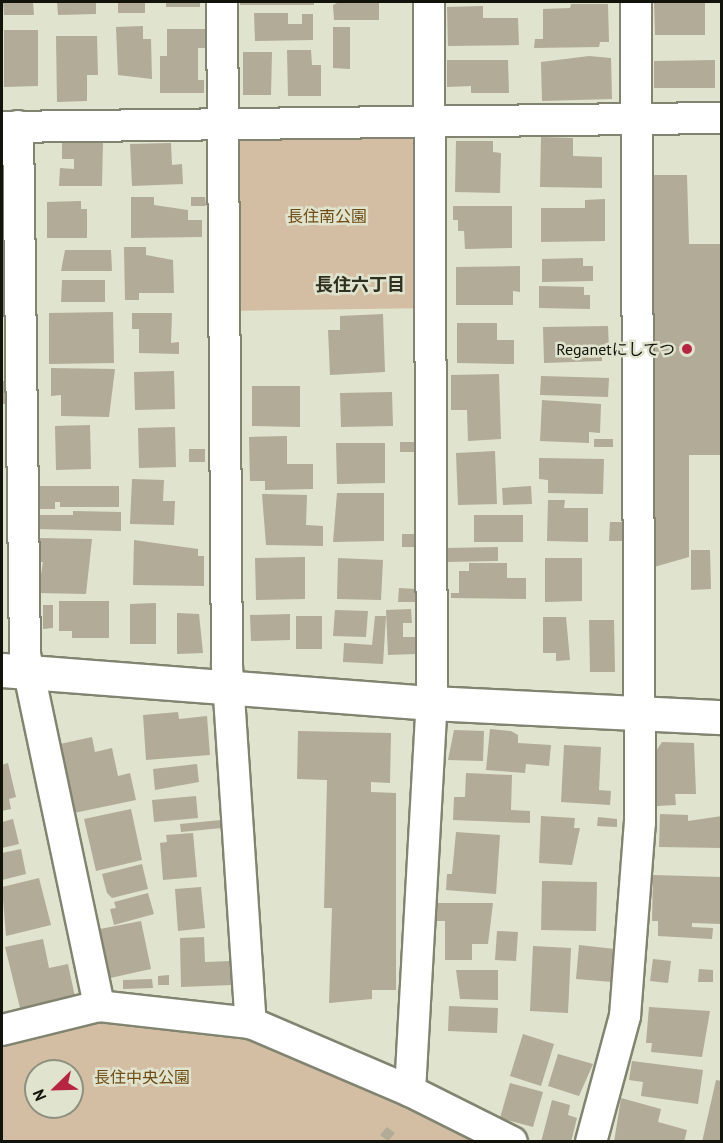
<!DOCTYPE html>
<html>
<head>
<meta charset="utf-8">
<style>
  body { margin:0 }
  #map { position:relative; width:723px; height:1143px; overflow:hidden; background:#e0e3cd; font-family:"PT Sans","Noto Sans JP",sans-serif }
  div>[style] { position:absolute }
  .green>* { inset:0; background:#d3bea3 }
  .building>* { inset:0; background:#b1ab97 }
  .roads { filter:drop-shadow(2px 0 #818470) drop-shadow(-2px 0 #818470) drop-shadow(0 2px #818470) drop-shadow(0 -2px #818470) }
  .street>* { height:30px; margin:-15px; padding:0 15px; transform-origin:15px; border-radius:15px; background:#fff }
  .secondary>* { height:33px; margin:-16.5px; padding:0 16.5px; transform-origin:16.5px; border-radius:16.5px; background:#fff }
  .dots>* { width:16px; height:16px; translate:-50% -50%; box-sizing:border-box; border:3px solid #e0e3cd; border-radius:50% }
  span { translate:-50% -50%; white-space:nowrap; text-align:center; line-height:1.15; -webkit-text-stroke:5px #e0e3cd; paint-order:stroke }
  .park-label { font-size:16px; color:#6e4b13 }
  .poi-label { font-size:16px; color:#12130b }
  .right { translate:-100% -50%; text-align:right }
  .neighbourhood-label { font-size:18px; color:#2f3120; font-weight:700 }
  .frame { position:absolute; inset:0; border:3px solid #12130b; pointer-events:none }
  .north { position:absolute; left:24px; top:1059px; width:60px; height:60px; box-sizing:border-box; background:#e0e3cd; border:2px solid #8e907f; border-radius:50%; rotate:247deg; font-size:16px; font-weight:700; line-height:24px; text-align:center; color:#12130b }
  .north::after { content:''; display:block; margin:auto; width:21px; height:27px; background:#b72543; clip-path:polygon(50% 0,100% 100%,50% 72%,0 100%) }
</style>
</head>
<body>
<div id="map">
  <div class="green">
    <div style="clip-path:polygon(428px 121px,432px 308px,226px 311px,222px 125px)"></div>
    <div style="clip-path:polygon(evenodd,41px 1018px,251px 1023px,512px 1141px,2px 1141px,2px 1030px,41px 1018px,36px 1071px,72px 1071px,72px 1107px,36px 1107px,36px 1071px)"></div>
  </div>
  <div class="building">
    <div style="clip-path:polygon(3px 2px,33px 2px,34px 15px,4px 15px)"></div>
    <div style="clip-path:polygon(57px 2px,96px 2px,96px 14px,58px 15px)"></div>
    <div style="clip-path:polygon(118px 2px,145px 2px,145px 13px,118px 13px)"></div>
    <div style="clip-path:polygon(166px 2px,200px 2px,200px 7px,166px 7px)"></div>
    <div style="clip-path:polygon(240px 2px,314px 2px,314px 5px,240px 5px)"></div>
    <div style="clip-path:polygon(339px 2px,379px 2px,379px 20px,334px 20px,333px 5px)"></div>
    <div style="clip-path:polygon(654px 2px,705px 2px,705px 35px,655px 35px)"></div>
    <div style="clip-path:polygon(571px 4px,608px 4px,609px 42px,600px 42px,599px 47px,534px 48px,535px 39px,543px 39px,543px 9px,570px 8px)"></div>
    <div style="clip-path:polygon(483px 6px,483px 18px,518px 18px,519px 45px,448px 46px,447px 7px)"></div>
    <div style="clip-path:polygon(254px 13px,288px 13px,288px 24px,302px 24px,302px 14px,313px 14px,313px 40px,255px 41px)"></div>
    <div style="clip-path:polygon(143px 26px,143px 39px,151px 39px,152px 79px,118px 75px,116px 27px)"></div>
    <div style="clip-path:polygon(333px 27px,350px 27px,350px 69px,333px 68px)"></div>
    <div style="clip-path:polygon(167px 29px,205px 29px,205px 48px,198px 48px,198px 80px,204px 80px,204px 93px,160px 93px,160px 56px,167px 56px)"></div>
    <div style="clip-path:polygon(4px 30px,38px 30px,38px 86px,4px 87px)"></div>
    <div style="clip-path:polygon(56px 36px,97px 36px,98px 75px,87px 75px,87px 101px,57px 102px)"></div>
    <div style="clip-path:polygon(287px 50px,311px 50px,312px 65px,321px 65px,321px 96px,288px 96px)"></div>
    <div style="clip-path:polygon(243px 52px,272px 52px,271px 95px,243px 95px)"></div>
    <div style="clip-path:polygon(589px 56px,611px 58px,612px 99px,542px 101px,541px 62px)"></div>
    <div style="clip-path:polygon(447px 60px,508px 60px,509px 93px,471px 93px,471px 86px,447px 87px)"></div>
    <div style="clip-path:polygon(715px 60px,715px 88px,654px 88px,654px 61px)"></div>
    <div style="clip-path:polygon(541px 137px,573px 138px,573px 156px,602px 157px,602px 188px,540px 187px)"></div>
    <div style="clip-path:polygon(62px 141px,103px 142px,102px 186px,59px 186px,60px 168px,74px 169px,74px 159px,62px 159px)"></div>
    <div style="clip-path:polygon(456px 141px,493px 141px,493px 152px,501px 153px,500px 193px,455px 192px)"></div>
    <div style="clip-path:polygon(171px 143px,172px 165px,182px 164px,183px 184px,132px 186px,130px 144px)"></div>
    <div style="clip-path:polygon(652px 175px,687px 175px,689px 244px,722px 244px,722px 455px,689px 455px,689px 557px,654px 567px)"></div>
    <div style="clip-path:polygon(131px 197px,154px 197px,154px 205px,188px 210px,188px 220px,202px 220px,202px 237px,131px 238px)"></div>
    <div style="clip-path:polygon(191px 197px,205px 197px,206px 206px,191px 206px)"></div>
    <div style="clip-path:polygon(605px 199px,605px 241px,541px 242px,541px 208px,585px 208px,585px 200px)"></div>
    <div style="clip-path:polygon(81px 201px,81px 209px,87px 209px,87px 238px,47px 238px,47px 202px)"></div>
    <div style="clip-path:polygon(453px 206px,512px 206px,512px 248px,465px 249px,464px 231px,458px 231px,458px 220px,453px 220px)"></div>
    <div style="clip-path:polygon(124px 247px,146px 247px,146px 255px,173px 260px,174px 293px,139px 293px,139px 300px,125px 300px)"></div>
    <div style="clip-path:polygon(65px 250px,111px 250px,112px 271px,61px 271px)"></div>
    <div style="clip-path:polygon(583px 258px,583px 266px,593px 266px,593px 281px,542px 282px,542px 259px)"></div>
    <div style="clip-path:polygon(520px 266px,520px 292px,513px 291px,513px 305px,456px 305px,456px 267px)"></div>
    <div style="clip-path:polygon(62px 280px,105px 280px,105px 302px,61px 302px)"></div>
    <div style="clip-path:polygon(539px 286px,584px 287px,584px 295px,590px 295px,590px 309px,539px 308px)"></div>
    <div style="clip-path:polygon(113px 312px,114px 363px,49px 364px,49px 313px)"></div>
    <div style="clip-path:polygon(132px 313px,172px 313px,171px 343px,179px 342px,179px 354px,139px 353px,139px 329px,132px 329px)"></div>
    <div style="clip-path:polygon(383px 314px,385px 372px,330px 375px,328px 330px,340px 330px,340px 316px)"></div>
    <div style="clip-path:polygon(457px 323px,497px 323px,497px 340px,514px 340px,514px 364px,457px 363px)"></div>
    <div style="clip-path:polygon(608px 326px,609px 350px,602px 350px,602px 361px,544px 363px,543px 327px)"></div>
    <div style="clip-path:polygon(51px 368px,115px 369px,109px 417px,61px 416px,61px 395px,51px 396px)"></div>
    <div style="clip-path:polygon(174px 371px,175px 409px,135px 410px,134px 372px)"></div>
    <div style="clip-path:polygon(499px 374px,501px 439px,468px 441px,467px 410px,451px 410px,451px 375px)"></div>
    <div style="clip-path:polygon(541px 376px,609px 378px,608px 397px,540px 395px)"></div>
    <div style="clip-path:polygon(2px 381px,7px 381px,7px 404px,2px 404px)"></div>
    <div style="clip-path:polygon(252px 386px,300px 386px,300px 427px,252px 426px)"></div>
    <div style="clip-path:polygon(392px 392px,393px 426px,341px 427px,340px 393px)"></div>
    <div style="clip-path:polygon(542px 400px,601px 404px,600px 433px,589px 432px,589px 443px,540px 441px)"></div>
    <div style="clip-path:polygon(90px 425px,91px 469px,56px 470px,55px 426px)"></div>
    <div style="clip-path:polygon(175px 427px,176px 467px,139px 468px,138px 428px)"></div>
    <div style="clip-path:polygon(287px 436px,287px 464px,313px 464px,313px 489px,265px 490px,265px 481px,250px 481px,249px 437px)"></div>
    <div style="clip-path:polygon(594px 439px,613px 439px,613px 447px,594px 447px)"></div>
    <div style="clip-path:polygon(400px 442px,416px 442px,416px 452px,400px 452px)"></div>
    <div style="clip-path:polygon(336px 443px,385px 443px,385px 483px,337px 484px)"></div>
    <div style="clip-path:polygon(189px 449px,205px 449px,205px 462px,189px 462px)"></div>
    <div style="clip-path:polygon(495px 451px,497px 504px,458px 505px,456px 453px)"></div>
    <div style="clip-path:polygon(539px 458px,604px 459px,603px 494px,548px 493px,548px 480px,539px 479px)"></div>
    <div style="clip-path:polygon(132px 479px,164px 480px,163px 501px,175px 501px,174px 525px,130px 524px)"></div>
    <div style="clip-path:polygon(36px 486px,119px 486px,119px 507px,60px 507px,60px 502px,55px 502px,55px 509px,36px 509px)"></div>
    <div style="clip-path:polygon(531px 486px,532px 504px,503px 505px,502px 488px)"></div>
    <div style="clip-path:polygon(337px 493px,384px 493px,384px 541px,333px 542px)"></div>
    <div style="clip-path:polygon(262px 494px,307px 495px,306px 525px,323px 526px,323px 546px,266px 545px)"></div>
    <div style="clip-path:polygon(548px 500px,565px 500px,564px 508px,588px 508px,588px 542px,547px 541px)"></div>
    <div style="clip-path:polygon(73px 511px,121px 512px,121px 531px,36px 529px,36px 515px,73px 515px)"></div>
    <div style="clip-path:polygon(474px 515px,523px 515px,523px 542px,474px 542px)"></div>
    <div style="clip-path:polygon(610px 522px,624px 522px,624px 541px,609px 541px)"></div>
    <div style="clip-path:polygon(402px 534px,416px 534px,417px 547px,402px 547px)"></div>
    <div style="clip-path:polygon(37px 538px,92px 539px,86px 594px,38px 593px,43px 562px,36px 562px)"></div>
    <div style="clip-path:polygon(134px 540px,198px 549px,198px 556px,204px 556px,204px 586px,133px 585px)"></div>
    <div style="clip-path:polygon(498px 547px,498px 561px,446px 562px,446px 548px)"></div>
    <div style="clip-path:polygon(691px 550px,710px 550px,711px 589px,691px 590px)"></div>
    <div style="clip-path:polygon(305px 557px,305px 599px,256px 600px,255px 558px)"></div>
    <div style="clip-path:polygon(338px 558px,383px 560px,381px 600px,337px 599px)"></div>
    <div style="clip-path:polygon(545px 558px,582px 558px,582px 601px,545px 602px)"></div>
    <div style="clip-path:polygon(469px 563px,507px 563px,507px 578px,526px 578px,526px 599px,451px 598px,451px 593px,459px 593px,459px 571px,469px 571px)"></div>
    <div style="clip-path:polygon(399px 588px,417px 589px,416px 602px,398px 602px)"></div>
    <div style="clip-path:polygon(59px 601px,109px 601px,109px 638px,72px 638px,72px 631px,59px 631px)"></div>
    <div style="clip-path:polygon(156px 603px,156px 644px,130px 644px,130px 604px)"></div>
    <div style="clip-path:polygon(43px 605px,53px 605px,53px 628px,43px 629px)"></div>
    <div style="clip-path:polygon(411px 609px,412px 623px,403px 623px,403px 637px,415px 637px,416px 654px,388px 655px,386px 610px)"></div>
    <div style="clip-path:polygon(335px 610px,368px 611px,366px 637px,333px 636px)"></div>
    <div style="clip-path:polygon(177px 613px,199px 614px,203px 653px,177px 654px)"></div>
    <div style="clip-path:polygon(290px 614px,290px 640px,251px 641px,250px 615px)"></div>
    <div style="clip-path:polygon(296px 616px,322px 616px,322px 649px,296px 649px)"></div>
    <div style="clip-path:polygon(375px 616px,386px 616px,383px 664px,343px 662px,344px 643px,372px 645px)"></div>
    <div style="clip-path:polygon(543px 617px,566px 617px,570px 660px,556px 661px,556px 653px,543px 653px)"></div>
    <div style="clip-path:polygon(589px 620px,614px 620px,615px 672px,590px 672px)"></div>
    <div style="clip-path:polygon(178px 712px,179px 719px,207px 716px,210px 755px,146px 760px,143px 715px)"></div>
    <div style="clip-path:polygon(490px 729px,511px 731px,518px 735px,518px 743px,551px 745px,549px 766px,526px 764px,525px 773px,486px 770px)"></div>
    <div style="clip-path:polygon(454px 730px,484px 731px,483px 761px,448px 760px)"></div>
    <div style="clip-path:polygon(298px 731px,391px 733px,390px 783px,371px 782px,371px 792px,396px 793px,396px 990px,372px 990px,372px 999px,329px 1003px,332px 908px,324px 908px,327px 780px,297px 779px)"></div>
    <div style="clip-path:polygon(92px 737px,95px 752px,112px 748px,118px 776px,130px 773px,136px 800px,74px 813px,60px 744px)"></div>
    <div style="clip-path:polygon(662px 742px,694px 743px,696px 794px,675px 794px,676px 805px,657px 806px,656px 751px)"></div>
    <div style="clip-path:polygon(564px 745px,601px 747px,599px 790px,611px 791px,610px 805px,561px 802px)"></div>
    <div style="clip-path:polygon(8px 763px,16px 797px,9px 799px,11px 809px,2px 811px,2px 765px)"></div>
    <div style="clip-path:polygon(197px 764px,199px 782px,155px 790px,153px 769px)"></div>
    <div style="clip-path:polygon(466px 773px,512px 775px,511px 810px,530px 811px,530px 823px,453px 820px,454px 797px,465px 797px)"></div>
    <div style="clip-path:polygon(196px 796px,198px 818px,154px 822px,152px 800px)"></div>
    <div style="clip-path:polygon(131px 809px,142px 860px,96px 871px,84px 819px)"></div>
    <div style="clip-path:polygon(660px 814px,688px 815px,688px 821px,722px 816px,722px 848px,659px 847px)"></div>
    <div style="clip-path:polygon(541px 816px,575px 818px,574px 828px,580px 828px,572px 865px,539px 863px)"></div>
    <div style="clip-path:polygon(598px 817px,617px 819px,617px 827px,597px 826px)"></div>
    <div style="clip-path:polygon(13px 819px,19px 844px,2px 848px,2px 822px)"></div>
    <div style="clip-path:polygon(221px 820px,222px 828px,181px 832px,180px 824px)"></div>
    <div style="clip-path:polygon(456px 832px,500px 835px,496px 894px,446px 890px,447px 874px,452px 874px)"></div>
    <div style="clip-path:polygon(193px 833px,197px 877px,163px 880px,160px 843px,167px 842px,166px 835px)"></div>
    <div style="clip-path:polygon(21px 849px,26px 874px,2px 880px,2px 853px)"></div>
    <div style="clip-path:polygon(142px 864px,148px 889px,112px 898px,107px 893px,102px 874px)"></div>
    <div style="clip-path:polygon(653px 875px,722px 877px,722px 924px,692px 923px,692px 927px,713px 928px,712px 939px,658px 936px,658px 921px,652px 921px)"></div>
    <div style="clip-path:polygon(39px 878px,51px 925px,6px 936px,2px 887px)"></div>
    <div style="clip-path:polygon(542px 881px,597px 882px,596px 931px,541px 930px)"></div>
    <div style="clip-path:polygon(201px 887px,205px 928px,178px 931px,175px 889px)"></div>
    <div style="clip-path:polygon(148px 893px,154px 914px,114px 925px,110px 909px,116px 908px,114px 902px)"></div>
    <div style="clip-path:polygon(436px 903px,493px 903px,488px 944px,472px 944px,472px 960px,445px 960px,445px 921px,436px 921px)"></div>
    <div style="clip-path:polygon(141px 921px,151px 969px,110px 978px,100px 929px)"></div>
    <div style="clip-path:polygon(497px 931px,518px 932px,516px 961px,495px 960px)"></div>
    <div style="clip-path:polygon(204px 937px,205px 962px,231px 961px,232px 985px,181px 987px,180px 938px)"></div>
    <div style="clip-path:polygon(43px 939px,49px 968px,68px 964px,75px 997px,20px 1008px,5px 947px)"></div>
    <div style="clip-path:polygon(579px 945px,615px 949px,612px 982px,576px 979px)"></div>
    <div style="clip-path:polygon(533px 946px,571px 948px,568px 1013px,530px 1011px)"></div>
    <div style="clip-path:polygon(653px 959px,671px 961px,668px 983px,650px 981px)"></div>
    <div style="clip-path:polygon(699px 969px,713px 970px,713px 982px,698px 982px)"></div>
    <div style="clip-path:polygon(456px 970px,498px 970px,498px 1000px,460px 999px)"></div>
    <div style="clip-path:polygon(169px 975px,169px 985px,158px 985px,158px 976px)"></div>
    <div style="clip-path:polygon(152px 979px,153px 988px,123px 989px,123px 980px)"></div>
    <div style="clip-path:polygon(449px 1006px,498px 1008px,497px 1033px,448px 1031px)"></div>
    <div style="clip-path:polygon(649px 1007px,710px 1011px,702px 1057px,651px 1052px,652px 1043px,646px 1043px)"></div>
    <div style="clip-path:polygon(523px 1034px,554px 1044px,541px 1086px,510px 1076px)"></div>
    <div style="clip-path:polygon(558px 1054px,593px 1064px,579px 1096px,548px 1086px)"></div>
    <div style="clip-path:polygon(632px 1061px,703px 1070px,698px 1104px,641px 1096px,643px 1082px,629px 1080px)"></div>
    <div style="clip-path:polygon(716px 1080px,722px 1081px,722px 1142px,702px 1142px)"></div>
    <div style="clip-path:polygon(510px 1083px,543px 1092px,533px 1127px,500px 1118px)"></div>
    <div style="clip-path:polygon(621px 1098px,661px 1109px,658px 1122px,687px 1130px,684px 1142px,614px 1142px)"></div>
    <div style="clip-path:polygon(552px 1100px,570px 1105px,568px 1115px,577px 1118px,571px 1142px,541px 1142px)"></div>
    <div style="clip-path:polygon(387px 1127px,395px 1133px,388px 1141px,380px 1135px)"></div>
  </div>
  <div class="roads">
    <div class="street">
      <div style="left:222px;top:2px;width:664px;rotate:89.57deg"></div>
      <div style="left:227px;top:666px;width:358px;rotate:86.2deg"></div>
      <div style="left:18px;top:126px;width:528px;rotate:89.24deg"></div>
      <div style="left:25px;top:654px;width:360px;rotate:78.1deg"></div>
      <div style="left:2px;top:127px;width:720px;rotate:-0.72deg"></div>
      <div style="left:2px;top:1030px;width:100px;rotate:-13.9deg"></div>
      <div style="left:99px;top:1006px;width:153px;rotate:6.4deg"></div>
      <div style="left:251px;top:1023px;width:173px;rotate:23.2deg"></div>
      <div style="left:410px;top:1091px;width:114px;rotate:26.6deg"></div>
      <div style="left:410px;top:1091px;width:389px;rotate:-86.8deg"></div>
      <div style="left:432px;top:703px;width:701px;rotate:-90.25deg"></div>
      <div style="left:591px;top:1142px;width:131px;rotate:-74.9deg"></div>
      <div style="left:625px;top:1016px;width:194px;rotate:-85.6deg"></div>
      <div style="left:640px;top:823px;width:821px;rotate:-90.28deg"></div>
    </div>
    <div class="secondary">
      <div style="left:2px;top:670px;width:431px;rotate:4.4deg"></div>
      <div style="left:432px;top:703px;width:290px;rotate:2.8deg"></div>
    </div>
  </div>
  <div class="dots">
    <div style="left:687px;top:349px;background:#b72543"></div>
  </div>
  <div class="park-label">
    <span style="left:327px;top:216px">長住南公園</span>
    <span style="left:142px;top:1077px">長住中央公園</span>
  </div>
  <div class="poi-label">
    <span class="right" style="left:675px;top:349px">Reganetにしてつ</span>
  </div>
  <div class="neighbourhood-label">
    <span style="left:360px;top:285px">長住六丁目</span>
  </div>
  <div class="frame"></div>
  <div class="north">N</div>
</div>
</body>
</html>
